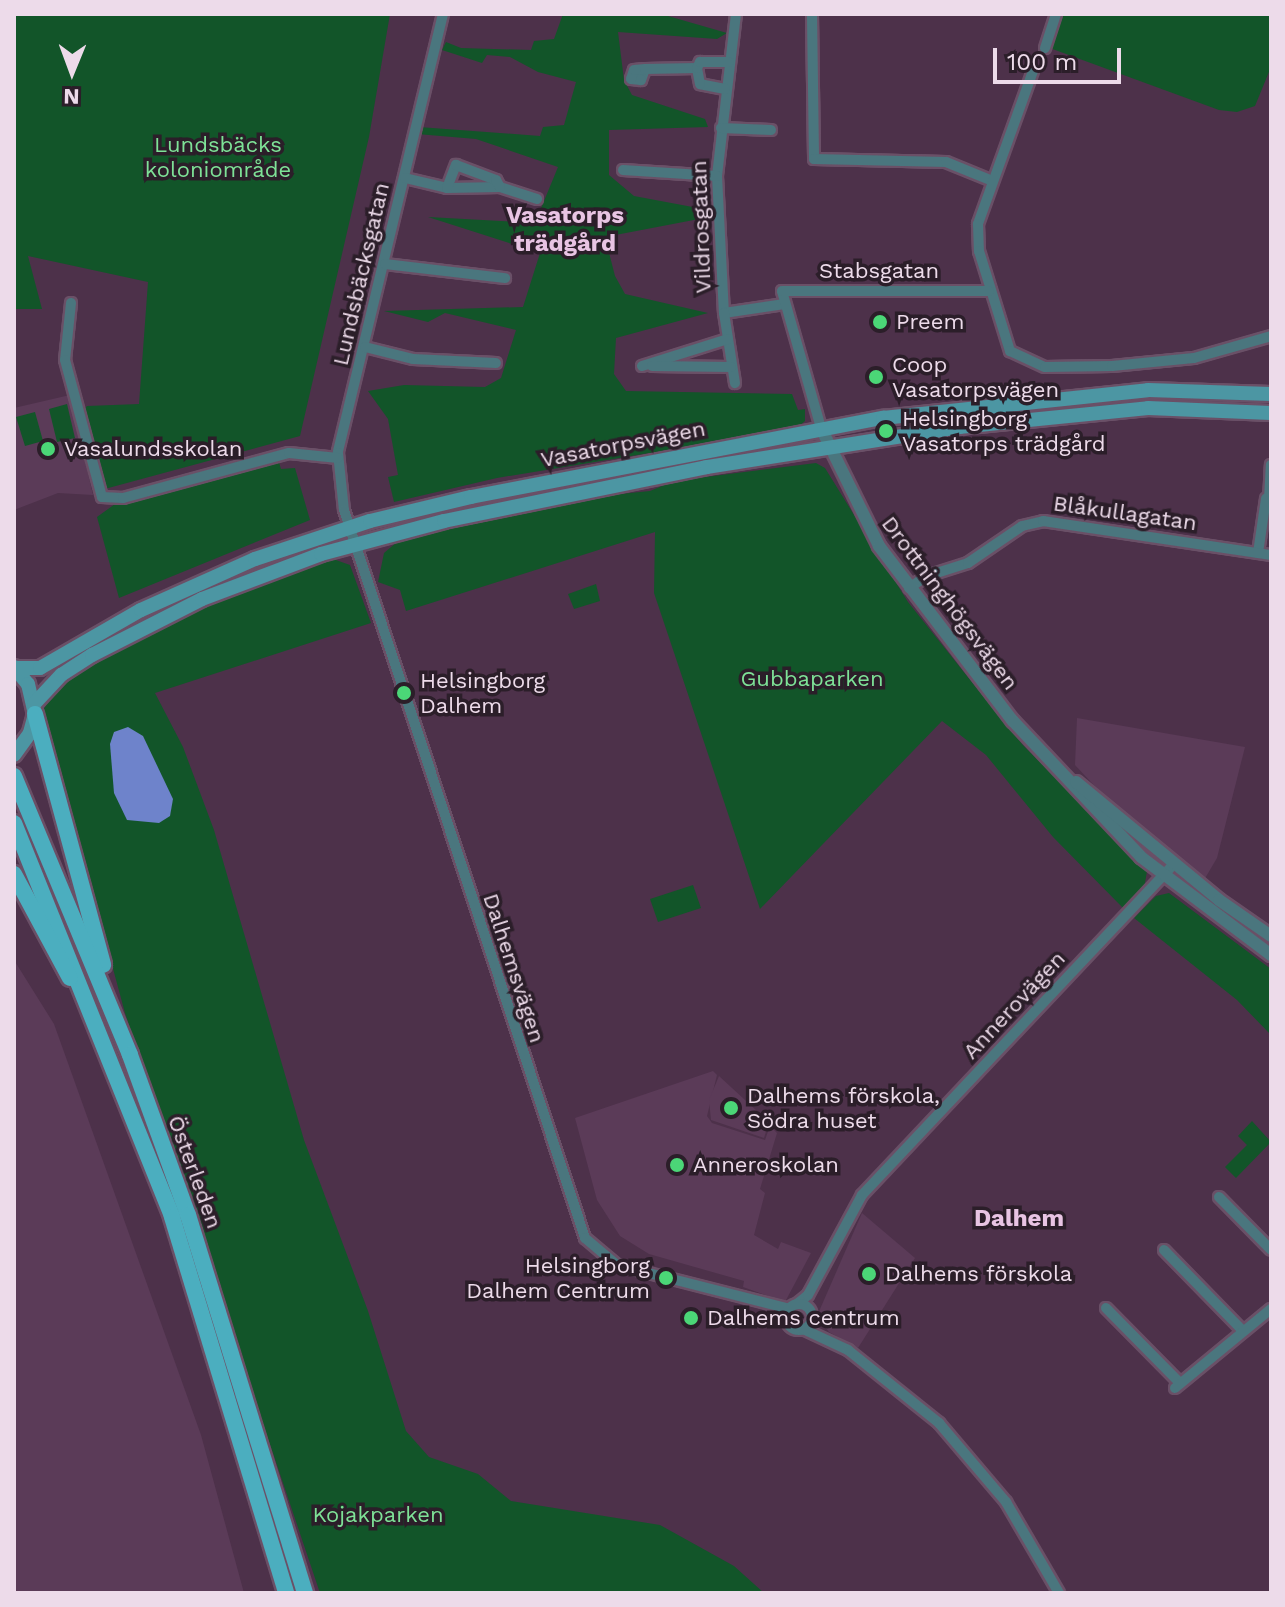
<!DOCTYPE html>
<html>
<head>
<meta charset="utf-8">
<style>
  body { margin:0 }
  #map { position:relative; width:1285px; height:1607px; overflow:hidden; background:#4d314a; font-family:"Work Sans",sans-serif }
  div>[style] { position:absolute }
  .built>* { inset:0; background:#5b3b58 }
  .green>* { inset:0; background:#125529 }
  .water>* { inset:0; background:#6e83cb }
  .roads { filter:drop-shadow(2px 0 #6a5067) drop-shadow(-2px 0 #6a5067) drop-shadow(0 2px #6a5067) drop-shadow(0 -2px #6a5067) }
  .minor>* { height:10px; margin:-5px; padding:0 5px; transform-origin:5px; border-radius:5px; background:#4a767e }
  .minor>.ring { margin:-5px; padding:0; box-sizing:content-box; background:none; border:10px solid #4a767e; border-radius:50% }
  .tertiary>* { height:12px; margin:-6px; padding:0 6px; transform-origin:6px; border-radius:6px; background:#4a767e }
  .secondary>* { height:14px; margin:-7px; padding:0 7px; transform-origin:7px; border-radius:7px; background:#4c96a3 }
  .primary>* { height:16px; margin:-8px; padding:0 8px; transform-origin:8px; border-radius:8px; background:#4baebf }
  .dots>* { width:22px; height:22px; translate:-50% -50%; box-sizing:border-box; border:4px solid #2b1e29; border-radius:50% }
  span { translate:-50% -50%; white-space:nowrap; text-align:center; line-height:1.15; -webkit-text-stroke:7px #2b1e29; paint-order:stroke }
  .park-label { font-size:22px; color:#7ee297 }
  .street-label { font-size:22px; color:#eddbea }
  .poi-label { font-size:22px; color:#eddbea }
  .left { translate:0 -50%; text-align:left }
  .right { translate:-100% -50%; text-align:right }
  .neighbourhood-label { font-size:24px; color:#e8c4e3; font-weight:700 }
  .frame { position:absolute; inset:0; border:16px solid #eddbea; pointer-events:none }
  .north { position:absolute; left:32px; top:32px; width:80px; height:80px; -webkit-text-stroke:6px #2b1e29; paint-order:stroke; rotate:181deg; font-size:22px; font-weight:700; line-height:32px; text-align:center; color:#eddbea }
  .north::after { content:''; display:block; margin:auto; width:28px; height:36px; background:#eddbea; clip-path:polygon(50% 0,100% 100%,50% 72%,0 100%) }
  .scale { position:absolute; left:993px; top:48px; width:128px; height:36px; box-sizing:border-box; border:4px solid #eddbea; border-top:0; padding-left:10px; font-size:24px; line-height:28px; white-space:nowrap; color:#eddbea; -webkit-text-stroke:6px #2b1e29; paint-order:stroke }
</style>
</head>
<body>
<div id="map">
  <div class="built">
    <div style="clip-path:polygon(70px 395px,93px 495px,58px 493px,14px 510px,14px 408px)"></div>
    <div style="clip-path:polygon(1077px 718px,1245px 747px,1217px 858px,1204px 880px,1103px 795px,1075px 765px)"></div>
    <div style="clip-path:polygon(14px 960px,54px 1024px,201px 1435px,244px 1593px,14px 1593px)"></div>
    <div style="clip-path:polygon(713px 1071px,717px 1075px,707px 1116px,712px 1123px,765px 1140px,770px 1126px,777px 1133px,760px 1189px,765px 1193px,754px 1235px,778px 1249px,781px 1242px,811px 1253px,785px 1302px,743px 1287px,744px 1281px,649px 1254px,620px 1236px,597px 1200px,575px 1118px)"></div>
    <div style="clip-path:polygon(719px 1076px,769px 1122px,764px 1138px,711px 1120px,709px 1100px)"></div>
    <div style="clip-path:polygon(862px 1213px,915px 1258px,858px 1348px,829px 1332px,817px 1316px)"></div>
  </div>
  <div class="green">
    <div style="clip-path:polygon(14px 14px,390px 14px,369px 137px,300px 436px,101px 490px,82px 411px,87px 406px,139px 404px,148px 282px,28px 256px,42px 309px,14px 309px)"></div>
    <div style="clip-path:polygon(563px 14px,661px 14px,727px 33px,717px 39px,618px 32px,624px 80px,632px 95px,705px 119px,708px 127px,609px 130px,609px 175px,634px 196px,698px 208px,699px 219px,605px 237px,615px 276px,625px 294px,708px 313px,616px 338px,614px 374px,626px 391px,792px 394px,798px 410px,805px 409px,805px 421px,796px 429px,497px 478px,394px 502px,388px 477px,398px 475px,388px 419px,368px 391px,404px 385px,485px 387px,501px 378px,516px 330px,445px 313px,428px 322px,384px 311px,523px 307px,540px 253px,428px 217px,521px 222px,537px 218px,558px 167px,476px 139px,417px 134px,419px 127px,540px 136px,543px 127px,564px 125px,576px 82px,538px 72px,510px 57px,487px 55px,482px 63px,442px 50px,446px 42px,461px 48px,531px 50px,534px 41px,554px 39px)"></div>
    <div style="clip-path:polygon(1059px 14px,1271px 14px,1271px 67px,1255px 106px,1237px 112px,1219px 110px,1047px 47px)"></div>
    <div style="clip-path:polygon(67px 404px,75px 438px,57px 442px,49px 409px)"></div>
    <div style="clip-path:polygon(35px 412px,43px 441px,25px 446px,16px 417px)"></div>
    <div style="clip-path:polygon(278px 459px,281px 469px,295px 468px,310px 520px,119px 598px,97px 517px,115px 504px)"></div>
    <div style="clip-path:polygon(816px 463px,825px 468px,908px 602px,983px 696px,1022px 744px,1147px 871px,1144px 889px,1125px 910px,1053px 837px,986px 755px,942px 721px,760px 909px,654px 593px,655px 532px,406px 611px,400px 590px,378px 582px,384px 553px,404px 536px,600px 496px,650px 491px,674px 481px)"></div>
    <div style="clip-path:polygon(333px 559px,350px 565px,371px 623px,155px 693px,183px 747px,214px 830px,304px 1140px,368px 1311px,406px 1431px,429px 1457px,478px 1474px,511px 1501px,660px 1525px,734px 1566px,764px 1593px,320px 1593px,125px 1013px,43px 710px,63px 678px,145px 635px,226px 596px)"></div>
    <div style="clip-path:polygon(596px 584px,600px 601px,574px 609px,568px 594px)"></div>
    <div style="clip-path:polygon(693px 885px,701px 908px,658px 922px,650px 899px)"></div>
    <div style="clip-path:polygon(1169px 893px,1271px 969px,1271px 1035px,1237px 1000px,1134px 918px,1156px 896px)"></div>
    <div style="clip-path:polygon(1252px 1121px,1271px 1142px,1236px 1178px,1225px 1167px,1247px 1145px,1238px 1136px)"></div>
  </div>
  <div class="water">
    <div style="clip-path:polygon(128px 727px,143px 736px,173px 799px,170px 816px,159px 823px,127px 820px,114px 793px,110px 744px,114px 732px)"></div>
  </div>
  <div class="roads">
    <div class="minor">
      <div style="left:443px;top:14px;width:451px;rotate:103.5deg"></div>
      <div style="left:338px;top:453px;width:57px;rotate:84deg"></div>
      <div style="left:344px;top:510px;width:767px;rotate:71.68deg"></div>
      <div style="left:585px;top:1238px;width:42px;rotate:40.2deg"></div>
      <div style="left:617px;top:1265px;width:178px;rotate:14.3deg"></div>
      <div style="left:736px;top:14px;width:163px;rotate:96.7deg"></div>
      <div style="left:717px;top:176px;width:137px;rotate:87.1deg"></div>
      <div style="left:724px;top:313px;width:61px;rotate:-8.5deg"></div>
      <div style="left:812px;top:14px;width:145px;rotate:89.2deg"></div>
      <div style="left:814px;top:159px;width:132px;rotate:1.3deg"></div>
      <div style="left:946px;top:162px;width:48px;rotate:22.2deg"></div>
      <div style="left:1045px;top:48px;width:36px;rotate:-72deg"></div>
      <div style="left:645px;top:69px;width:12px;rotate:110deg"></div>
      <div style="left:641px;top:80px;width:10px;rotate:-174deg"></div>
      <div style="left:631px;top:79px;width:9px;rotate:-72deg"></div>
      <div style="left:634px;top:70px;width:11px;rotate:-5deg"></div>
      <div style="left:645px;top:69px;width:52px;rotate:-1.1deg"></div>
      <div style="left:1033px;top:71px;width:163px;rotate:109.8deg"></div>
      <div style="left:978px;top:224px;width:27px;rotate:88deg"></div>
      <div style="left:979px;top:251px;width:105px;rotate:72.8deg"></div>
      <div style="left:1010px;top:351px;width:38px;rotate:25deg"></div>
      <div style="left:1045px;top:367px;width:67px;rotate:-0.9deg"></div>
      <div style="left:1112px;top:366px;width:82px;rotate:-5.6deg"></div>
      <div style="left:1194px;top:358px;width:80px;rotate:-15.9deg"></div>
      <div style="left:725px;top:89px;width:25px;rotate:-169deg"></div>
      <div style="left:700px;top:84px;width:16px;rotate:-101deg"></div>
      <div style="left:697px;top:68px;width:7px;rotate:-63deg"></div>
      <div style="left:700px;top:62px;width:29px"></div>
      <div style="left:721px;top:128px;width:50px;rotate:2.3deg"></div>
      <div style="left:623px;top:170px;width:94px;rotate:3.7deg"></div>
      <div style="left:405px;top:178px;width:43px;rotate:13.4deg"></div>
      <div style="left:447px;top:188px;width:53px;rotate:-1.1deg"></div>
      <div style="left:500px;top:187px;width:39px;rotate:18deg"></div>
      <div style="left:447px;top:188px;width:25px;rotate:-69deg"></div>
      <div style="left:456px;top:165px;width:43px;rotate:20.6deg"></div>
      <div style="left:496px;top:180px;width:8px;rotate:60deg"></div>
      <div style="left:385px;top:264px;width:121px;rotate:6.7deg"></div>
      <div style="left:71px;top:303px;width:57px;rotate:96deg"></div>
      <div style="left:65px;top:360px;width:142px;rotate:74.9deg"></div>
      <div style="left:102px;top:497px;width:21px;rotate:3deg"></div>
      <div style="left:123px;top:498px;width:172px;rotate:-15.2deg"></div>
      <div style="left:289px;top:453px;width:49px;rotate:5.8deg"></div>
      <div style="left:724px;top:313px;width:71px;rotate:81.1deg"></div>
      <div style="left:365px;top:347px;width:49px;rotate:14deg"></div>
      <div style="left:413px;top:359px;width:83px;rotate:2.8deg"></div>
      <div style="left:642px;top:366px;width:90px;rotate:-17.4deg"></div>
      <div style="left:652px;top:366px;width:79px;rotate:0.7deg"></div>
      <div style="left:821px;top:428px;width:142px;rotate:-105.9deg"></div>
      <div style="left:782px;top:291px;width:207px"></div>
      <div style="left:1269px;top:500px;width:35px;rotate:-87deg"></div>
      <div style="left:1258px;top:553px;width:55px;rotate:-81.6deg"></div>
      <div style="left:909px;top:588px;width:22px;rotate:-34deg"></div>
      <div style="left:927px;top:576px;width:43px;rotate:-17.6deg"></div>
      <div style="left:968px;top:563px;width:65px;rotate:-34.4deg"></div>
      <div style="left:1022px;top:526px;width:22px;rotate:-13deg"></div>
      <div style="left:1043px;top:521px;width:231px;rotate:8.5deg"></div>
      <div style="left:1219px;top:1197px;width:74px;rotate:45.5deg"></div>
      <div style="left:1164px;top:1250px;width:113px;rotate:45.7deg"></div>
      <div style="left:797px;top:1304px;width:14px;rotate:-39deg"></div>
      <div style="left:808px;top:1295px;width:114px;rotate:-61.6deg"></div>
      <div style="left:862px;top:1195px;width:455px;rotate:-46.7deg"></div>
      <div class="ring" style="left:786px;top:1304px;width:16px;height:16px"></div>
      <div style="left:1106px;top:1308px;width:105px;rotate:45.4deg"></div>
      <div style="left:803px;top:1329px;width:50px;rotate:25deg"></div>
      <div style="left:848px;top:1350px;width:117px;rotate:38.7deg"></div>
      <div style="left:939px;top:1423px;width:104px;rotate:49.7deg"></div>
      <div style="left:1006px;top:1502px;width:105px;rotate:59.8deg"></div>
      <div style="left:1175px;top:1388px;width:124px;rotate:-39.5deg"></div>
    </div>
    <div class="tertiary">
      <div style="left:821px;top:428px;width:131px;rotate:63.8deg"></div>
      <div style="left:879px;top:546px;width:220px;rotate:52.6deg"></div>
      <div style="left:1013px;top:721px;width:187px;rotate:46.7deg"></div>
      <div style="left:1141px;top:857px;width:163px;rotate:37deg"></div>
      <div style="left:1076px;top:782px;width:185px;rotate:39.5deg"></div>
      <div style="left:1219px;top:900px;width:63px;rotate:34.7deg"></div>
    </div>
    <div class="secondary">
      <div style="left:14px;top:667px;width:22px;rotate:51deg"></div>
      <div style="left:28px;top:684px;width:31px;rotate:77deg"></div>
      <div style="left:35px;top:714px;width:20px;rotate:105deg"></div>
      <div style="left:30px;top:733px;width:27px;rotate:126deg"></div>
      <div style="left:15px;top:668px;width:25px"></div>
      <div style="left:40px;top:668px;width:116px;rotate:-29.9deg"></div>
      <div style="left:141px;top:610px;width:125px;rotate:-24.1deg"></div>
      <div style="left:255px;top:559px;width:121px;rotate:-18.3deg"></div>
      <div style="left:370px;top:521px;width:104px;rotate:-13.4deg"></div>
      <div style="left:471px;top:497px;width:420px;rotate:-10.9deg"></div>
      <div style="left:883px;top:418px;width:266px;rotate:-6deg"></div>
      <div style="left:1148px;top:390px;width:123px;rotate:1.9deg"></div>
      <div style="left:34px;top:704px;width:40px;rotate:-47deg"></div>
      <div style="left:61px;top:675px;width:37px;rotate:-33deg"></div>
      <div style="left:92px;top:655px;width:123px;rotate:-27deg"></div>
      <div style="left:202px;top:599px;width:127px;rotate:-20.7deg"></div>
      <div style="left:321px;top:554px;width:127px;rotate:-15deg"></div>
      <div style="left:444px;top:521px;width:268px;rotate:-11.6deg"></div>
      <div style="left:707px;top:467px;width:255px;rotate:-9deg"></div>
      <div style="left:959px;top:427px;width:190px;rotate:-5.7deg"></div>
      <div style="left:1148px;top:408px;width:123px;rotate:2.3deg"></div>
    </div>
    <div class="primary">
      <div style="left:35px;top:714px;width:260px;rotate:74.8deg"></div>
      <div style="left:14px;top:776px;width:302px;rotate:67.4deg"></div>
      <div style="left:130px;top:1055px;width:170px;rotate:70.1deg"></div>
      <div style="left:188px;top:1215px;width:396px;rotate:72.8deg"></div>
      <div style="left:14px;top:823px;width:424px;rotate:68.1deg"></div>
      <div style="left:172px;top:1217px;width:393px;rotate:73.1deg"></div>
      <div style="left:14px;top:874px;width:118px;rotate:61.7deg"></div>
    </div>
  </div>
  <div class="dots">
    <div style="left:880px;top:322px;background:#4bd677"></div>
    <div style="left:876px;top:377px;background:#4bd677"></div>
    <div style="left:886px;top:431px;background:#4bd677"></div>
    <div style="left:48px;top:449px;background:#4bd677"></div>
    <div style="left:404px;top:693px;background:#4bd677"></div>
    <div style="left:731px;top:1108px;background:#4bd677"></div>
    <div style="left:677px;top:1165px;background:#4bd677"></div>
    <div style="left:869px;top:1274px;background:#4bd677"></div>
    <div style="left:666px;top:1278px;background:#4bd677"></div>
    <div style="left:691px;top:1318px;background:#4bd677"></div>
  </div>
  <div class="park-label">
    <span style="left:218px;top:157px">Lundsbäcks<br>koloniområde</span>
    <span style="left:812px;top:679px">Gubbaparken</span>
    <span style="left:378px;top:1515px">Kojakparken</span>
  </div>
  <div class="street-label">
    <span style="left:701px;top:227px;rotate:-92deg">Vildrosgatan</span>
    <span style="left:879px;top:271px">Stabsgatan</span>
    <span style="left:361px;top:274px;rotate:-77deg">Lundsbäcksgatan</span>
    <span style="left:623px;top:444px;rotate:-11deg">Vasatorpsvägen</span>
    <span style="left:1125px;top:513px;rotate:8deg">Blåkullagatan</span>
    <span style="left:950px;top:603px;rotate:53deg">Drottninghögsvägen</span>
    <span style="left:514px;top:968px;rotate:72deg">Dalhemsvägen</span>
    <span style="left:1014px;top:1005px;rotate:-47deg">Annerovägen</span>
    <span style="left:195px;top:1172px;rotate:70deg">Österleden</span>
  </div>
  <div class="poi-label">
    <span class="left" style="left:896px;top:322px">Preem</span>
    <span class="left" style="left:892px;top:377px">Coop<br>Vasatorpsvägen</span>
    <span class="left" style="left:902px;top:431px">Helsingborg<br>Vasatorps trädgård</span>
    <span class="left" style="left:64px;top:449px">Vasalundsskolan</span>
    <span class="left" style="left:420px;top:693px">Helsingborg<br>Dalhem</span>
    <span class="left" style="left:747px;top:1108px">Dalhems förskola,<br>Södra huset</span>
    <span class="left" style="left:693px;top:1165px">Anneroskolan</span>
    <span class="right" style="left:650px;top:1278px">Helsingborg<br>Dalhem Centrum</span>
    <span class="left" style="left:885px;top:1274px">Dalhems förskola</span>
    <span class="left" style="left:707px;top:1318px">Dalhems centrum</span>
  </div>
  <div class="neighbourhood-label">
    <span style="left:565px;top:230px">Vasatorps<br>trädgård</span>
    <span style="left:1019px;top:1219px">Dalhem</span>
  </div>
  <div class="frame"></div>
  <div class="north">N</div>
  <div class="scale">100 m</div>
</div>
</body>
</html>
